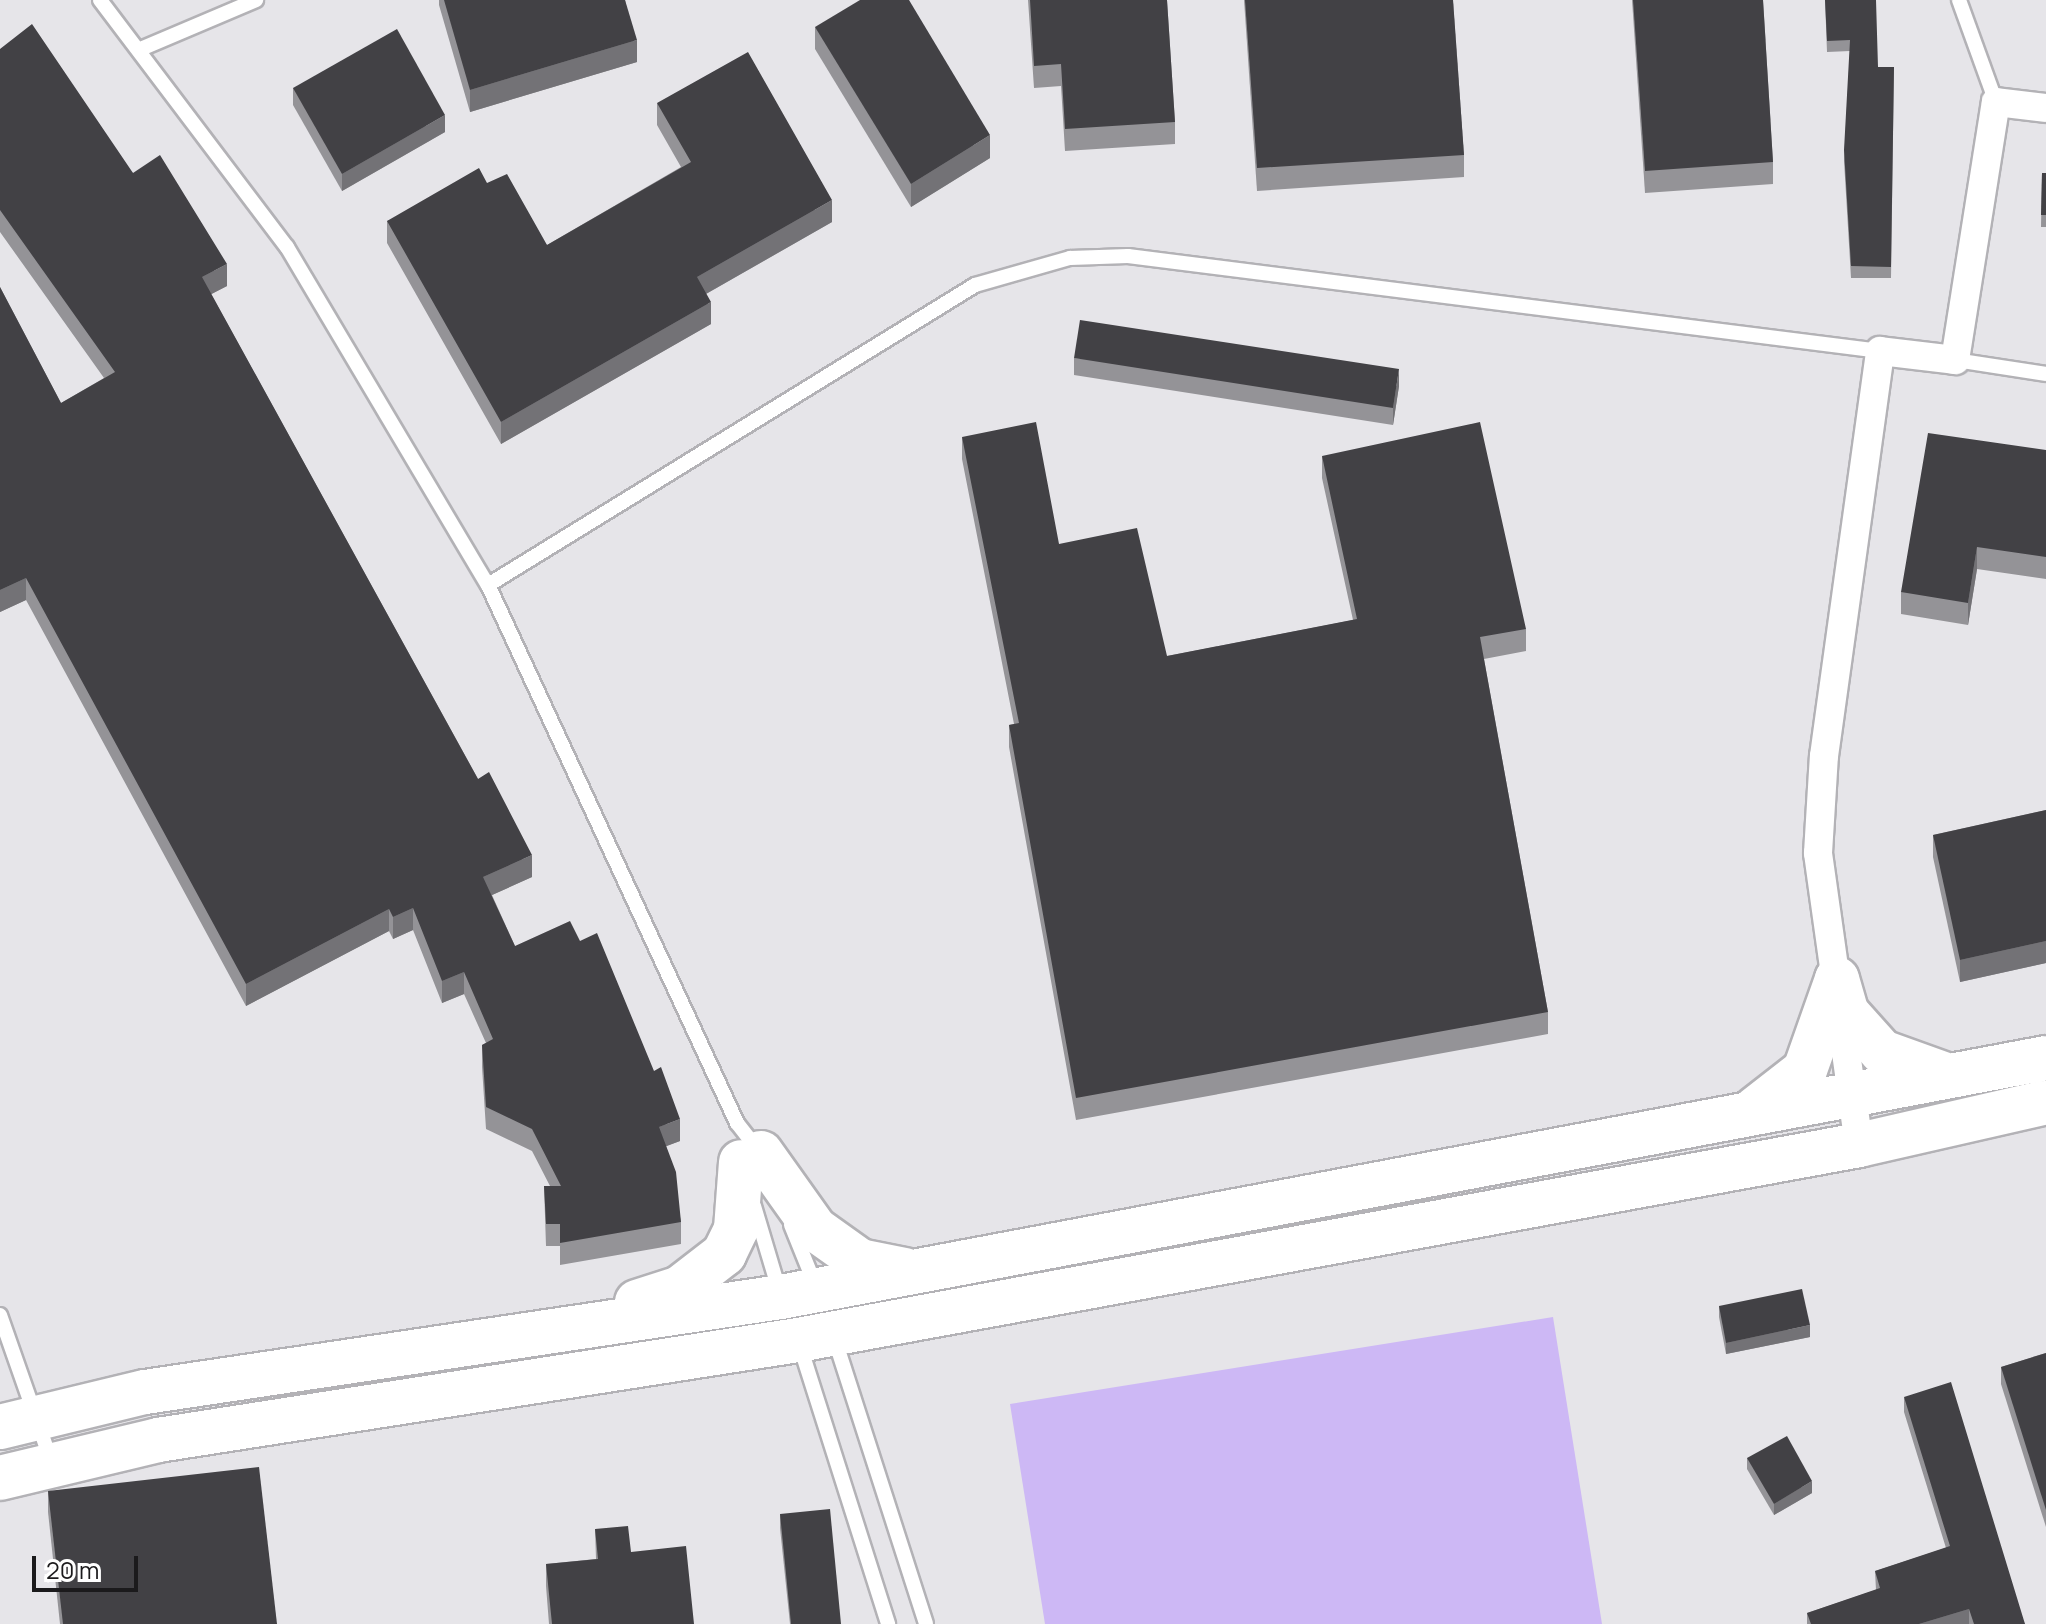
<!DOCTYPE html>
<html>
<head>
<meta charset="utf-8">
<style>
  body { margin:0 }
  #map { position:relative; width:2046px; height:1624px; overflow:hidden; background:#e6e5e9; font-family:Manrope,sans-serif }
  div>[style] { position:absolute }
  .green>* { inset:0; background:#cdb8f5 }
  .roads { filter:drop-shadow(2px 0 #b3b2b6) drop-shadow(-2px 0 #b3b2b6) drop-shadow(0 2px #b3b2b6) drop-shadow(0 -2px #b3b2b6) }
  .service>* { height:14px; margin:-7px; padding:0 7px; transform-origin:7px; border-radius:7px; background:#fff }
  .minor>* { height:28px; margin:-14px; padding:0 14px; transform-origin:14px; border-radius:14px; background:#fff }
  .primary>* { height:44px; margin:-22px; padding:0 22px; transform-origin:22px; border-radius:22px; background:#fff }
  .wall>* { inset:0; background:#949397 }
  .shaded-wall>* { inset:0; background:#737276 }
  .building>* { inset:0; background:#424145 }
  span { translate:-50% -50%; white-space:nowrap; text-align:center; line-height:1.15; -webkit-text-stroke:8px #fff; paint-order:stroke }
  .scale { position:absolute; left:32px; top:1556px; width:106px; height:36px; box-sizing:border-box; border:4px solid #1b1a1c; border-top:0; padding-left:10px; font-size:24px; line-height:28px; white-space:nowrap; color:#1b1a1c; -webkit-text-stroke:6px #fff; paint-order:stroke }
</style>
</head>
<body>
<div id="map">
  <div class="green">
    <div style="clip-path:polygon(1553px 1317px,1602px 1624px,1045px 1624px,1010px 1404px)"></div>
  </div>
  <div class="roads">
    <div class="service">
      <div style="left:100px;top:0;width:310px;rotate:52.9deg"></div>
      <div style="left:287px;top:247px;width:393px;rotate:59.3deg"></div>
      <div style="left:488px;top:585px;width:593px;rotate:65.16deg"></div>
      <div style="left:737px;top:1123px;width:36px;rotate:52deg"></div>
      <div style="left:1959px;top:0;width:109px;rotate:70.1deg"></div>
      <div style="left:143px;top:48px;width:123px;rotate:-23deg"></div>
      <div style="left:1955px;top:360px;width:92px;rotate:8.7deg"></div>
      <div style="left:488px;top:585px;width:572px;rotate:-31.63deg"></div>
      <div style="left:975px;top:285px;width:99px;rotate:-15.9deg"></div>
      <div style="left:1070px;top:258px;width:58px;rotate:-2deg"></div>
      <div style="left:1128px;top:256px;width:758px;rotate:7.2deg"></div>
      <div style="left:754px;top:1206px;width:91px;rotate:73.4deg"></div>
      <div style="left:791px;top:1225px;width:67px;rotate:68deg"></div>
      <div style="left:0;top:1315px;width:155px;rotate:70.7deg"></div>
      <div style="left:834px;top:1337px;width:301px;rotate:72.2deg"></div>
      <div style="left:800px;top:1346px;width:292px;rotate:72.4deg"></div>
    </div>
    <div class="minor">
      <div style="left:1859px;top:1145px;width:295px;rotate:-98deg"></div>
      <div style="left:1818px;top:853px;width:97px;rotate:-86.5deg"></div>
      <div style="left:1824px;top:756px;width:409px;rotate:-82.1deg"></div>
      <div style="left:1880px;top:351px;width:76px;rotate:6.8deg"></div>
      <div style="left:1955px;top:360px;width:261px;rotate:-81deg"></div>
      <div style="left:1996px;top:102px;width:50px;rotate:6.8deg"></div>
    </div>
    <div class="primary">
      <div style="left:1837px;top:979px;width:35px;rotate:74deg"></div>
      <div style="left:1847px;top:1013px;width:52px;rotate:48.1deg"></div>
      <div style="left:1882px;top:1052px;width:68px;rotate:19.8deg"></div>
      <div style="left:1755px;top:1109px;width:63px;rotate:-38deg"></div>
      <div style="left:1805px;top:1070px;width:96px;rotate:-70.6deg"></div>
      <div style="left:761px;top:1153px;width:93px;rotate:54.6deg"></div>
      <div style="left:815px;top:1229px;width:55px;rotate:35.4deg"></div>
      <div style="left:860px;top:1261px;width:46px;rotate:11.3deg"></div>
      <div style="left:637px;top:1302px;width:45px;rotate:-18deg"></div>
      <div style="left:680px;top:1288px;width:56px;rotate:-37.7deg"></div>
      <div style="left:724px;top:1254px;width:28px;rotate:-64deg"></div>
      <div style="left:736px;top:1229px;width:67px;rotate:-85.7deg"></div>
      <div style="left:0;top:1427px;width:149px;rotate:-13.6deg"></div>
      <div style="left:145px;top:1392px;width:643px;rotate:-8.5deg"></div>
      <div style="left:781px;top:1297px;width:1287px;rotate:-10.7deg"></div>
      <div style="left:0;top:1478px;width:163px;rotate:-13.5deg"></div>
      <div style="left:158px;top:1440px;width:648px;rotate:-8.88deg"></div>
      <div style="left:798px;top:1340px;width:1079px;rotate:-10.41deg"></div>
      <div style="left:1859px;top:1145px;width:192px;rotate:-12.9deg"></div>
    </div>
  </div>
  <div class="wall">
    <div style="clip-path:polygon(439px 0,625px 0,637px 62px,470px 112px,439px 5px)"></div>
    <div style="clip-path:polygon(1028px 0,1167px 0,1175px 122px,1175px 144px,1065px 151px,1061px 86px,1034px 88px)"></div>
    <div style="clip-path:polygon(1244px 0,1453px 0,1464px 155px,1464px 177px,1257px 191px)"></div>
    <div style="clip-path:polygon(1632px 0,1763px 0,1773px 162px,1773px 184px,1645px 193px)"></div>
    <div style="clip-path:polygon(1825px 0,1878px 67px,1894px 67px,1891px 278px,1851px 278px,1844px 161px,1850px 51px,1827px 52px)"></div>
    <div style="clip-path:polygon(815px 27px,990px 158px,911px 207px,815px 49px)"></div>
    <div style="clip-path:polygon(0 49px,133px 173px,227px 286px,211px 294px,532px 877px,492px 895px,515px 946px,680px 1141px,666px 1146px,681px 1222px,681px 1244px,560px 1265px,560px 1246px,546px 1246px,544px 1186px,550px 1186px,532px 1151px,486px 1129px,482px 1067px,482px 1045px,486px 1043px,464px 994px,442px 1003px,413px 930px,393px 939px,389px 931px,246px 1006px,26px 600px,0 612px,0 287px,61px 403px,104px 378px,0 232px)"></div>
    <div style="clip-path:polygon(293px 88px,445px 132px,342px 191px,293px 105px)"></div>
    <div style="clip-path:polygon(657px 103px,832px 222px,706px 294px,711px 324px,501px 444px,387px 243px,387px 221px,487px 183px,547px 245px,681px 167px,657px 125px)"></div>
    <div style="clip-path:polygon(2042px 173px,2046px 173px,2046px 227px,2041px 227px)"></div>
    <div style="clip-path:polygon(1074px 358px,1399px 386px,1393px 425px,1074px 375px)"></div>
    <div style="clip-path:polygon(962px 437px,1059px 544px,1167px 656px,1353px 620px,1322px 478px,1322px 456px,1526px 629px,1526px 651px,1484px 659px,1548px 1012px,1548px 1034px,1076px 1120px,1009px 747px,1009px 725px,1014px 724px,962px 459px)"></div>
    <div style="clip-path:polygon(2046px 450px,2046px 579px,1977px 569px,1968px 625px,1901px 614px,1901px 592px)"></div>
    <div style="clip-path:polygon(2046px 810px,2046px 963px,1960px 982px,1933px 857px,1933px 835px)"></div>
    <div style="clip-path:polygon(1719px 1306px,1810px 1337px,1726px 1354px,1719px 1317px)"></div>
    <div style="clip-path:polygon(2046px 1353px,2046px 1527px,2001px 1384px,2001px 1367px)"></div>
    <div style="clip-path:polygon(1904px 1397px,2025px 1624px,1807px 1624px,1807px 1613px,1876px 1590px,1875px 1571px,1946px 1548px,1904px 1412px)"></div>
    <div style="clip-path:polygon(1747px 1458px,1812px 1493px,1774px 1515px,1747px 1469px)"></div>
    <div style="clip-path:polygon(48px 1491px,277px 1624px,60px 1624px,48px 1512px)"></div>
    <div style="clip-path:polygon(780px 1514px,841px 1624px,790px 1624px,780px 1528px)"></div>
    <div style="clip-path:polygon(595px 1529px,631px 1552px,694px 1624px,549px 1624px,546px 1586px,546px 1564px,596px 1559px)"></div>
  </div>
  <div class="shaded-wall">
    <div style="clip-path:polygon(637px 40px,637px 62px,470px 112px,470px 90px)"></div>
    <div style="clip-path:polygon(445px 115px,445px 132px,342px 191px,342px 174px)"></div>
    <div style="clip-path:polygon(990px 135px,990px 158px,911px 207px,911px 184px)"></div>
    <div style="clip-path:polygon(832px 200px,832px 222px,697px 299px,697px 277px)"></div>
    <div style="clip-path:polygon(227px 264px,227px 286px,202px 299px,202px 277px)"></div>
    <div style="clip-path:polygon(711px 302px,711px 324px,501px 444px,501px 422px)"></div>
    <div style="clip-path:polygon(1399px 369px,1399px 386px,1393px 425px,1393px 408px)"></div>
    <div style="clip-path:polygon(1977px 547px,1977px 569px,1968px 625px,1968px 603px)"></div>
    <div style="clip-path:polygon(26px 578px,26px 600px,0 612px,0 590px)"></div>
    <div style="clip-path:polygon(532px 855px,532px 877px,483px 899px,483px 877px)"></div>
    <div style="clip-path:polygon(413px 908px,413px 930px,393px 939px,393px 917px)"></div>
    <div style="clip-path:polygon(389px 909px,389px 931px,246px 1006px,246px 984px)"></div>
    <div style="clip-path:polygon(2046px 941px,2046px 963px,1960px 982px,1960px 960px)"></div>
    <div style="clip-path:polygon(464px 972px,464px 994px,442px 1003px,442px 981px)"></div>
    <div style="clip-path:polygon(680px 1119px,680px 1141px,659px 1149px,659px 1127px)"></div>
    <div style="clip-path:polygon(1810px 1325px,1810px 1337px,1726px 1354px,1726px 1343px)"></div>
    <div style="clip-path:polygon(1812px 1481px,1812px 1493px,1774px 1515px,1774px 1504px)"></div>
    <div style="clip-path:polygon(1969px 1609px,1969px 1624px,1919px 1624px)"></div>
  </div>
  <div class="building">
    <div style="clip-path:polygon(444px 0,625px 0,637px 40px,470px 90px)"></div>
    <div style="clip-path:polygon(860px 0,909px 0,990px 135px,911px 184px,815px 27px)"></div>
    <div style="clip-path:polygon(1030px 0,1167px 0,1175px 122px,1065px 129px,1061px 64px,1034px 66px)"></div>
    <div style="clip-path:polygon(1245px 0,1453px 0,1464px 155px,1257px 168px)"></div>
    <div style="clip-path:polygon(1633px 0,1763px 0,1773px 162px,1645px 171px)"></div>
    <div style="clip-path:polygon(1825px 0,1876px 0,1878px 67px,1894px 67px,1891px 267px,1851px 266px,1844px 150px,1850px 40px,1827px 41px)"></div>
    <div style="clip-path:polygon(32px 24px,133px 173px,160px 155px,227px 264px,202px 277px,478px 779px,489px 772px,532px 855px,483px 877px,515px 946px,570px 921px,580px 941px,597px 933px,654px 1071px,661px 1067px,680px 1119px,659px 1127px,676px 1172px,681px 1222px,560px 1243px,560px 1224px,546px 1224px,544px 1186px,561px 1186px,532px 1129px,486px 1107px,482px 1045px,493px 1039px,464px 972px,442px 981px,413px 908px,393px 917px,389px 909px,246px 984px,26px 578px,0 590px,0 287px,61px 403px,115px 372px,0 210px,0 49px)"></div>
    <div style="clip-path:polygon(397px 29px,445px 115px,342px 174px,293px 88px)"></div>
    <div style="clip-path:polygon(748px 52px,832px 200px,697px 277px,711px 302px,501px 422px,387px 221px,479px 168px,487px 183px,507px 174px,547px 245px,691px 162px,657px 103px)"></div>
    <div style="clip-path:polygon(2042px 173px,2046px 173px,2046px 215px,2041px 215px)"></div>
    <div style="clip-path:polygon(1080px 320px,1399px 369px,1393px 408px,1074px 358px)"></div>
    <div style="clip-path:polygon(1036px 422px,1059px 544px,1137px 528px,1167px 656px,1357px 619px,1322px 456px,1480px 422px,1526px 629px,1480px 637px,1548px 1012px,1076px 1098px,1009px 725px,1019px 723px,962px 437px)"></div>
    <div style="clip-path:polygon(1928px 433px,2046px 450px,2046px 557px,1977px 547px,1968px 603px,1901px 592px)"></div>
    <div style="clip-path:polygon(2046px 810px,2046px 941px,1960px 960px,1933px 835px)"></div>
    <div style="clip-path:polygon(1802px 1289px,1810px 1325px,1726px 1343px,1719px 1306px)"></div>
    <div style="clip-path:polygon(2046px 1353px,2046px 1510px,2001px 1367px)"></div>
    <div style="clip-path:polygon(1951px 1382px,2025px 1624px,1974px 1624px,1969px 1609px,1919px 1624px,1811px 1624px,1807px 1613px,1880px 1588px,1875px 1571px,1950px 1546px,1904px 1397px)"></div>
    <div style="clip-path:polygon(1787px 1436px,1812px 1481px,1774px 1504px,1747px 1458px)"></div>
    <div style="clip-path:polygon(259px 1467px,277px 1624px,63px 1624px,48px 1491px)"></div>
    <div style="clip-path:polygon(830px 1509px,841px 1624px,791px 1624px,780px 1514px)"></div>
    <div style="clip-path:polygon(628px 1526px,631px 1552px,686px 1546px,694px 1624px,552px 1624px,546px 1564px,598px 1559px,595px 1529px)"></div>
  </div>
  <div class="scale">20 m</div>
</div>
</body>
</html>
